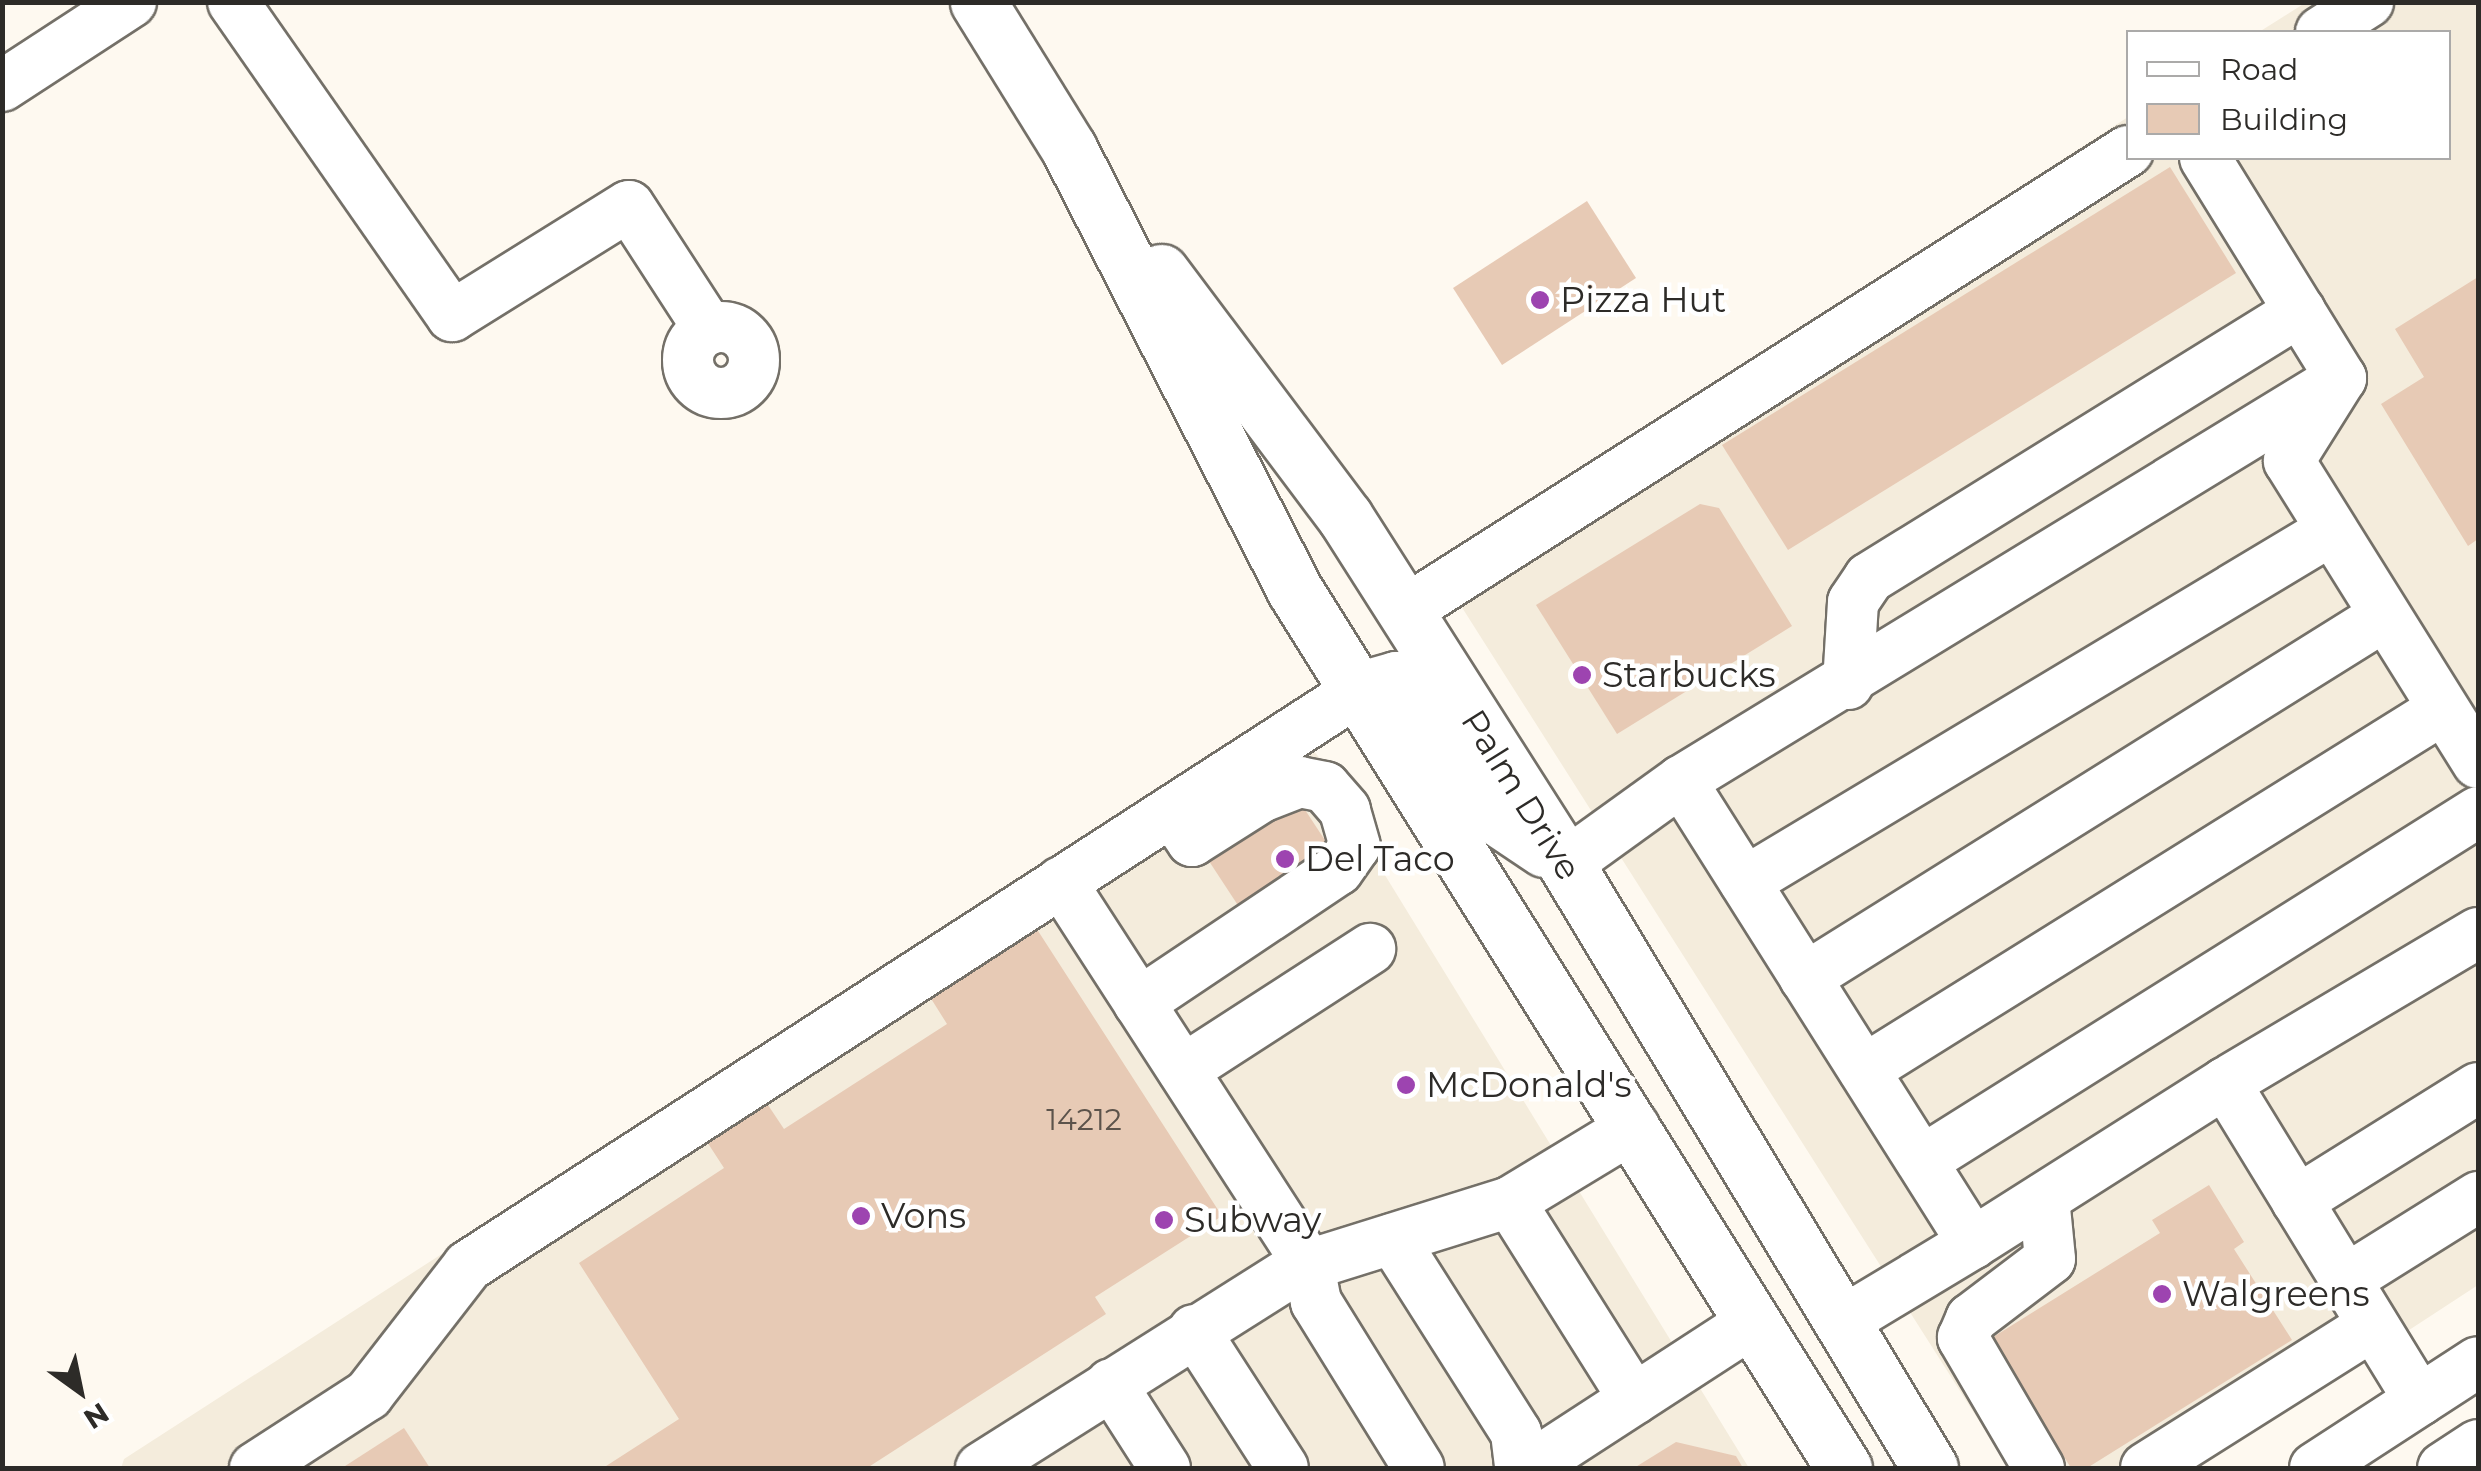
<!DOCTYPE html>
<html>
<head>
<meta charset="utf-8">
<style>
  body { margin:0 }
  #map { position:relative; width:2481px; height:1471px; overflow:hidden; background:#fef9f0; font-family:Montserrat,sans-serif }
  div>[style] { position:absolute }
  .built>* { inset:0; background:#f4ecdc }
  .building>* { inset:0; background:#e7cab5 }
  .roads { filter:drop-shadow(2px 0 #747068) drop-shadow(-2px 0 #747068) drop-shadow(0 2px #747068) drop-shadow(0 -2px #747068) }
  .minor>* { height:50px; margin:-25px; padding:0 25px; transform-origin:25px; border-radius:25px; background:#fff }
  .minor>.ring { margin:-25px; padding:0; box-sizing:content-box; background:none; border:50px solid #fff; border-radius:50% }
  .major>* { height:55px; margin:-27.5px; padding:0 27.5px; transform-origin:27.5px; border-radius:27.5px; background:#fff }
  .dots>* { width:28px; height:28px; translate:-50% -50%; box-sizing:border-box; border:5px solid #fff; border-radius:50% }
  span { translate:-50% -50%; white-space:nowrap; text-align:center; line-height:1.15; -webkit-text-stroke:9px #fff; paint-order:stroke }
  .number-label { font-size:30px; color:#5c534b }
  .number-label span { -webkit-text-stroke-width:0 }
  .poi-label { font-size:35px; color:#2d2b28 }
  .left { translate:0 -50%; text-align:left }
  .street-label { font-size:35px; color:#2d2b28 }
  .frame { position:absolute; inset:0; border:5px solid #2d2b28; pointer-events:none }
  .legend { position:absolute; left:2126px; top:30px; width:325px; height:130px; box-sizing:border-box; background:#fff; border:2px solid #abaaa9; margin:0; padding:12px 18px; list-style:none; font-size:30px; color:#2d2b28 }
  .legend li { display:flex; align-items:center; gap:20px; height:50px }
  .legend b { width:50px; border:2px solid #abaaa9 }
  .north { position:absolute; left:30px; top:1341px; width:100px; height:100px; -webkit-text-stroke:8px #fff; paint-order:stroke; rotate:147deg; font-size:28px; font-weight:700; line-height:40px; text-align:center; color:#2d2b28 }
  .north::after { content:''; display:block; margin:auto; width:35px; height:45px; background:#2d2b28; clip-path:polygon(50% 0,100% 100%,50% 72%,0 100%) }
</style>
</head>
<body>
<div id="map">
  <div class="built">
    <div style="clip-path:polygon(2305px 3px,2478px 3px,2478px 1285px,2198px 1468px,2009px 1468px,1435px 565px,2128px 117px,2128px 158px,2448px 158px,2448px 32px,2259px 32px)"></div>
    <div style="clip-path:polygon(1282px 712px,1366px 815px,1380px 867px,1749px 1468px,121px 1468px,124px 1459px)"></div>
  </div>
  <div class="building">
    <div style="clip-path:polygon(2170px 167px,2236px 273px,1788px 550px,1722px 445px)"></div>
    <div style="clip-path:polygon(1587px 201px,1636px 278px,1502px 365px,1453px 288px)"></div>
    <div style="clip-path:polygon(2478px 277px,2478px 539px,2468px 546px,2381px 404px,2424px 377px,2395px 329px)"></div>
    <div style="clip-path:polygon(1700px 504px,1719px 508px,1792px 626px,1617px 734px,1536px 605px)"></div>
    <div style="clip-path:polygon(1294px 793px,1334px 854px,1243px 913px,1203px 852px)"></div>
    <div style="clip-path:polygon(1031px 920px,1222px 1216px,1095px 1297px,1106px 1314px,867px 1468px,603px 1468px,679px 1419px,579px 1263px,724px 1168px,698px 1128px,758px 1090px,784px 1129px,947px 1024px,925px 989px)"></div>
    <div style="clip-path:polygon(2209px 1185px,2244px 1242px,2234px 1249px,2292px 1340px,2087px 1468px,2071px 1468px,1990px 1339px,2160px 1233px,2152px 1220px)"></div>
    <div style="clip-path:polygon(404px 1428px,430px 1468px,342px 1468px)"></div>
    <div style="clip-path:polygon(1676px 1442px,1736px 1456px,1743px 1468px,1634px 1468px)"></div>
  </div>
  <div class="roads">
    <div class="minor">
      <div style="left:233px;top:2px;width:383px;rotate:55.1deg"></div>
      <div style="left:452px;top:316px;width:208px;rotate:-31.9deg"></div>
      <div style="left:629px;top:206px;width:147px;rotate:57deg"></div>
      <div style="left:2321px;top:32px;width:56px;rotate:-32.6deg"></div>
      <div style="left:2px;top:86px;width:154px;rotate:-33.1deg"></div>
      <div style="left:2205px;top:158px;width:259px;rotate:58.3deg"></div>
      <div style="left:2341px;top:378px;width:98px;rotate:122.1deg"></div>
      <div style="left:2289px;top:461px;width:356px;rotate:58deg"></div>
      <div class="ring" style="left:688px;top:327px;width:16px;height:16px"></div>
      <div style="left:1405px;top:611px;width:857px;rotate:-32.47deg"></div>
      <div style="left:1848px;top:684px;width:82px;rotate:-86.5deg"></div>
      <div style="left:1853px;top:602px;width:29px;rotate:-56deg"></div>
      <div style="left:1869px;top:578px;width:507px;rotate:-31.78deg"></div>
      <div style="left:1681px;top:781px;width:773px;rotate:-31.41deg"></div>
      <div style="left:1566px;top:864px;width:142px;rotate:-35.8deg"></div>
      <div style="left:1681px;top:781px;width:547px;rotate:57.71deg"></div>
      <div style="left:1973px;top:1243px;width:153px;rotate:148.9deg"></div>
      <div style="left:1061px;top:882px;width:457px;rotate:57.1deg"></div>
      <div style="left:1309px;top:1266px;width:37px;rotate:79deg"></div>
      <div style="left:1316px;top:1302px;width:195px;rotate:58.2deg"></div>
      <div style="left:1745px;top:882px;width:682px;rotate:-30.96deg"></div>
      <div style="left:1805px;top:978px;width:683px;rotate:-32.01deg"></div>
      <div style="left:1139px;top:1003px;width:239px;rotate:-33.8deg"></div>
      <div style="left:1338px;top:870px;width:29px;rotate:-55deg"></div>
      <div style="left:1355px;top:846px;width:37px;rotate:-106deg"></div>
      <div style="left:1345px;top:810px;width:30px;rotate:-131deg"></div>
      <div style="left:1325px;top:787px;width:25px;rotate:-169deg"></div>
      <div style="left:1300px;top:782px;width:40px;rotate:159deg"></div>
      <div style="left:1263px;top:796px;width:84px;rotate:147.6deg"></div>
      <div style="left:1192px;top:841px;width:36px;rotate:-124deg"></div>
      <div style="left:1183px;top:1070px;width:223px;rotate:-32.9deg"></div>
      <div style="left:1864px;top:1070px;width:682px;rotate:-31.94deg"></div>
      <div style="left:2225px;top:1083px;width:294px;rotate:-30.7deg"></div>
      <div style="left:1922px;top:1161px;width:656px;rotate:-32.12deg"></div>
      <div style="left:2297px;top:1201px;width:213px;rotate:-32deg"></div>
      <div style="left:1510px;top:1202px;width:233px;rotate:57.8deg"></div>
      <div style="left:1393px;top:1239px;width:230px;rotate:57.6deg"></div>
      <div style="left:1516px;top:1433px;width:35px;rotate:83deg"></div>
      <div style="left:1973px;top:1243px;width:299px;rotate:-32.4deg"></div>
      <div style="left:2225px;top:1083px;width:372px;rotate:58.5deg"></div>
      <div style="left:2347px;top:1279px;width:155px;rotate:-32deg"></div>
      <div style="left:1194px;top:1330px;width:164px;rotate:57.2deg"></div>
      <div style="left:1111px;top:1384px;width:100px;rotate:57.3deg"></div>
      <div style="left:255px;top:1468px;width:135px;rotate:-32.9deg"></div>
      <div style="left:368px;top:1395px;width:163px;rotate:-52.2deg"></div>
      <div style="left:468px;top:1266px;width:1063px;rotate:-32.87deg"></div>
      <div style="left:981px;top:1468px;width:373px;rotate:-32.3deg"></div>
      <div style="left:1296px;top:1269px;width:224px;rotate:-17.4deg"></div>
      <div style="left:1510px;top:1202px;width:145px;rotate:-31.2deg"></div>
      <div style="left:1528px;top:1468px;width:270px;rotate:-33deg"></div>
      <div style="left:2039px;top:1468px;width:151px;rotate:-120.3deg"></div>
      <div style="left:1963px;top:1338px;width:21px;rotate:-67deg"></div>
      <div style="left:1971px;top:1319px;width:99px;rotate:-37.2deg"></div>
      <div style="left:2050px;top:1259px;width:61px;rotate:-95.6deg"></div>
      <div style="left:2146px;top:1468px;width:268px;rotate:-32.2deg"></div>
      <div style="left:2315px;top:1468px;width:194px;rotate:-33deg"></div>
      <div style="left:2443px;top:1468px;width:42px;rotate:-33.3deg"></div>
    </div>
    <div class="major">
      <div style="left:978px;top:2px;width:173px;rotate:58.2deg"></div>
      <div style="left:1069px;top:149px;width:494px;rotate:62.9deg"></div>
      <div style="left:1294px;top:589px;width:1037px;rotate:57.97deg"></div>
      <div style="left:1161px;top:272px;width:306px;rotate:53.1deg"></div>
      <div style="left:1345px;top:517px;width:411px;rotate:57.5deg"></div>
      <div style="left:1566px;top:864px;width:705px;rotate:58.92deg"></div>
      <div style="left:1361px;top:689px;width:36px;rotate:-16deg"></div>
      <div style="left:1396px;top:679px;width:152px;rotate:56.5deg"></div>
      <div style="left:1480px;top:806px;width:77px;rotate:33.9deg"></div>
    </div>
  </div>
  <div class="dots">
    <div style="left:1540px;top:300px;background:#9d44b0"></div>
    <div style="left:1582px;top:675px;background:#9d44b0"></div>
    <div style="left:1285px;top:859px;background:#9d44b0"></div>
    <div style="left:1406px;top:1085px;background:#9d44b0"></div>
    <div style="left:861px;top:1216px;background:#9d44b0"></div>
    <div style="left:1164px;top:1220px;background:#9d44b0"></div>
    <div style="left:2162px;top:1294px;background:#9d44b0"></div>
  </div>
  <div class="number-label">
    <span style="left:1084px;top:1120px">14212</span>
  </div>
  <div class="poi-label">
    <span class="left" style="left:1560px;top:300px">Pizza Hut</span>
    <span class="left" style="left:1602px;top:675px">Starbucks</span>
    <span class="left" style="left:1305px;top:859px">Del Taco</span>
    <span class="left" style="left:1426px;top:1085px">McDonald's</span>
    <span class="left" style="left:881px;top:1216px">Vons</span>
    <span class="left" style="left:1184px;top:1220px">Subway</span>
    <span class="left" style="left:2182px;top:1294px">Walgreens</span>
  </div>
  <div class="street-label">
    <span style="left:1521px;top:795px;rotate:58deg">Palm Drive</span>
  </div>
  <div class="frame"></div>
  <ul class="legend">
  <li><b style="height:12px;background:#fff"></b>Road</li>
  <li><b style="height:28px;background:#e7cab5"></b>Building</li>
  </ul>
  <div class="north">N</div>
</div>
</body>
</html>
